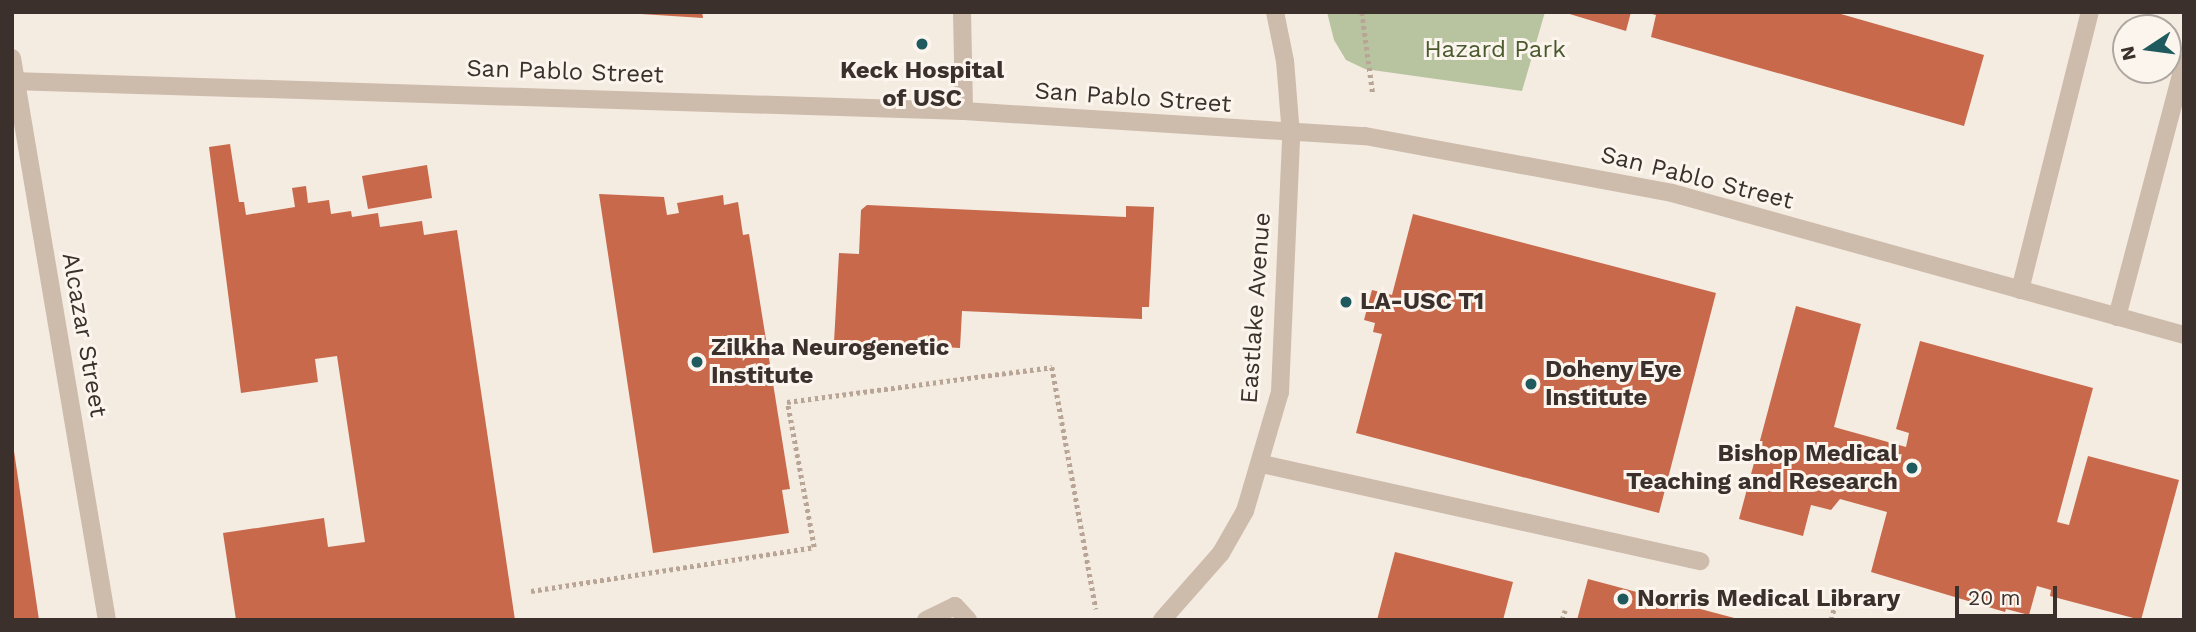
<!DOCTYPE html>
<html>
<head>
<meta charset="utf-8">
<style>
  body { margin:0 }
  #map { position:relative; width:2196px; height:632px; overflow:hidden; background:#f4ebe1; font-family:"Work Sans",sans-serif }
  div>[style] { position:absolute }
  .green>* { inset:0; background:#b8c4a0 }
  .building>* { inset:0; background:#c8694b }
  .path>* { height:4.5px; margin-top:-2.25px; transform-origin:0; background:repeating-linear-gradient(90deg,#b9a596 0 3.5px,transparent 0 7px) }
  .minor>* { height:18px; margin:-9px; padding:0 9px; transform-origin:9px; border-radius:9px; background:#cdbbac }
  .dots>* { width:19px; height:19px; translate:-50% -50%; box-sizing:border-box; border:4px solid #fbf5ee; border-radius:50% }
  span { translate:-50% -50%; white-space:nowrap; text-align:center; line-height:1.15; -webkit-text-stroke:6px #fbf5ee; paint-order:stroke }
  .park-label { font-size:24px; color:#4a5a2e }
  .poi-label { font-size:24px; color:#3b302b; font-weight:700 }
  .left { translate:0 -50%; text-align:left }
  .right { translate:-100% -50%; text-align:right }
  .street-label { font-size:24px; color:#3b302b }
  .frame { position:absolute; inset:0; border:14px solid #3b302b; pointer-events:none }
  .north { position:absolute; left:2112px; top:14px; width:70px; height:70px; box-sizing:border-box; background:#fbf5ee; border:2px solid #aea6a0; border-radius:50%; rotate:257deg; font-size:19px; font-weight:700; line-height:28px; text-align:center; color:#3b302b }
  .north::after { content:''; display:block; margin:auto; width:24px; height:32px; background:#1f5a5e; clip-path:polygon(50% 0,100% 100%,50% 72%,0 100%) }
  .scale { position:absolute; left:1955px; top:586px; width:102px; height:32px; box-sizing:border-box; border:4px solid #3b302b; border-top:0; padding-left:9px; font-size:21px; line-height:24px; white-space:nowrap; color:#3b302b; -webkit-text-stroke:5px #fbf5ee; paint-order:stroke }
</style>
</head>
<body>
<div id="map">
  <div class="green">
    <div style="clip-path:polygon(1327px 12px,1545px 12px,1522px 91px,1365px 69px,1346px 60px,1334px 40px)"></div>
  </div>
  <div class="building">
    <div style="clip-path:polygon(641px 12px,702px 12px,703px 18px,641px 14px)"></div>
    <div style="clip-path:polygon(1563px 12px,1631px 12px,1626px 31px)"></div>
    <div style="clip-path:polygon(1834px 12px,1984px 55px,1964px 126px,1651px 37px,1656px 15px,1648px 13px)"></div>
    <div style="clip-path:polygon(230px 144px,239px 202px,244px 202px,246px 215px,295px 207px,292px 188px,306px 186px,308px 203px,329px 200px,331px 214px,351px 211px,352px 217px,378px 213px,380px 227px,422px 221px,424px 235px,457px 230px,515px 620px,236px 620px,223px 533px,324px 518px,328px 547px,365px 542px,337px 356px,315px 359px,318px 382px,241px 393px,209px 147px)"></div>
    <div style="clip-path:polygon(427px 165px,432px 198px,368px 209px,362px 176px)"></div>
    <div style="clip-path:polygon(599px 194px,664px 197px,667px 215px,679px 213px,677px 203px,723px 195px,724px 205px,738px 202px,743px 235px,749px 234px,790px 489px,782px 490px,789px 533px,653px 553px)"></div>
    <div style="clip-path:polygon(867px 205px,1126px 217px,1126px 206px,1154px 207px,1149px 307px,1142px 307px,1142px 319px,962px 311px,960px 348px,942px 347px,941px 356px,856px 352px,856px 343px,834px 342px,839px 253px,859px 254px,861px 210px)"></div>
    <div style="clip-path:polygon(1413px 214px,1716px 293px,1659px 513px,1356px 433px,1382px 334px,1373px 332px,1375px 323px,1364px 320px,1372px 290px,1392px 295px)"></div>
    <div style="clip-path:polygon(1796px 306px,1861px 324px,1834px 427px,1906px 447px,1909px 433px,1896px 429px,1920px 341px,2093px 388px,2057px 522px,2069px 525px,2088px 456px,2179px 480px,2141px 620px,2050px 596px,2051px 590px,2037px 586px,2029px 615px,2006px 609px,2005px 612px,1871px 572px,1887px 512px,1840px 499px,1831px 510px,1811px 505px,1803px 536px,1739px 519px)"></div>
    <div style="clip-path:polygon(12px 451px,14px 451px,39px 620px,12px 620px)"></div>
    <div style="clip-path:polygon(1395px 552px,1513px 582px,1503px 620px,1377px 620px)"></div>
    <div style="clip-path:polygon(1588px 579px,1738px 619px,1738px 620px,1577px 620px)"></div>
  </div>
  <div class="path">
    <div style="left:1362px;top:12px;width:83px;rotate:82.4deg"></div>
    <div style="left:531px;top:591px;width:286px;rotate:-8.8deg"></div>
    <div style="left:814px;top:547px;width:147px;rotate:-100.5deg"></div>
    <div style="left:787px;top:402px;width:267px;rotate:-7.5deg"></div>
    <div style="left:1052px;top:367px;width:246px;rotate:79.7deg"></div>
    <div style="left:1562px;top:620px;width:10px;rotate:-73deg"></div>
    <div style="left:1831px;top:620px;width:12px;rotate:-76deg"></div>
  </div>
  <div class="minor">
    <div style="left:962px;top:12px;width:99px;rotate:88.8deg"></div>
    <div style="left:12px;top:58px;width:570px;rotate:80.41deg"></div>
    <div style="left:12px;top:81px;width:952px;rotate:1.8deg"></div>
    <div style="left:964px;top:111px;width:402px;rotate:3.6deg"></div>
    <div style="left:1365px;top:136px;width:312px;rotate:10.5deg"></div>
    <div style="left:1672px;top:193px;width:531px;rotate:15.5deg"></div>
    <div style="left:2020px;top:290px;width:287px;rotate:-75.9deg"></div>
    <div style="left:2117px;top:317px;width:262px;rotate:-75.2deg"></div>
    <div style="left:1262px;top:464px;width:449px;rotate:12.5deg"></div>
    <div style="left:926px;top:620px;width:32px;rotate:-26deg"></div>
    <div style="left:955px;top:606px;width:19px;rotate:47deg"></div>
    <div style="left:1162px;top:620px;width:89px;rotate:-48.6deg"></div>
    <div style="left:1221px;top:553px;width:48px;rotate:-60.3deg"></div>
    <div style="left:1245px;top:511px;width:124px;rotate:-73.6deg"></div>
    <div style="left:1280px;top:392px;width:257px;rotate:-87.5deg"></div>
    <div style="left:1291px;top:135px;width:74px;rotate:-94.6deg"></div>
    <div style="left:1285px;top:61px;width:50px;rotate:-101.5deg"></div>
  </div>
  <div class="dots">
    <div style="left:922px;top:44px;background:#1f5a5e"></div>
    <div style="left:1346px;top:302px;background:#1f5a5e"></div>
    <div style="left:697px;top:362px;background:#1f5a5e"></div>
    <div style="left:1531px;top:384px;background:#1f5a5e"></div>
    <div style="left:1912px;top:468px;background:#1f5a5e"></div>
    <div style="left:1623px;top:599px;background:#1f5a5e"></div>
  </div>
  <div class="park-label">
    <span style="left:1495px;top:50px">Hazard Park</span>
  </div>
  <div class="poi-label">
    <span style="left:922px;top:85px">Keck Hospital<br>of USC</span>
    <span class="left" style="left:1360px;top:302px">LA-USC T1</span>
    <span class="left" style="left:711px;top:362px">Zilkha Neurogenetic<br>Institute</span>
    <span class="left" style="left:1545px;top:384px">Doheny Eye<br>Institute</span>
    <span class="right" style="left:1898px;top:468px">Bishop Medical<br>Teaching and Research</span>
    <span class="left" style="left:1637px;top:599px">Norris Medical Library</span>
  </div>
  <div class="street-label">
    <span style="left:565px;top:72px;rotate:2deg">San Pablo Street</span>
    <span style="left:1133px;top:98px;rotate:4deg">San Pablo Street</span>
    <span style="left:1697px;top:178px;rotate:14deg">San Pablo Street</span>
    <span style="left:1256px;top:308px;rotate:-86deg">Eastlake Avenue</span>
    <span style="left:84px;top:335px;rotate:80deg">Alcazar Street</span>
  </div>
  <div class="frame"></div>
  <div class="north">N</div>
  <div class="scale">20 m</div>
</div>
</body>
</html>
